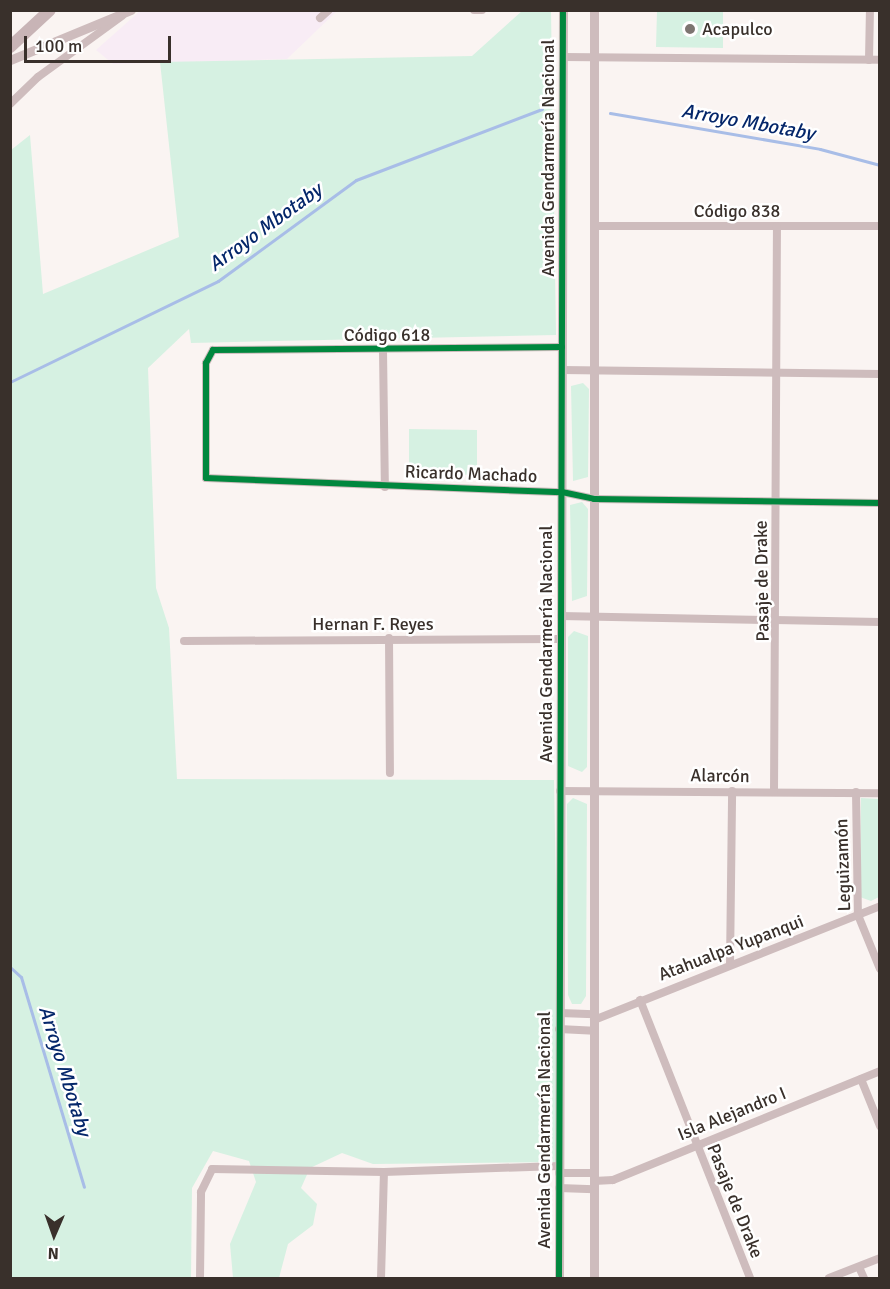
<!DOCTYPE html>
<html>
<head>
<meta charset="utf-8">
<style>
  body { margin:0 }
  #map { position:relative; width:890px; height:1289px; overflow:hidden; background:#faf4f2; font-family:Signika,sans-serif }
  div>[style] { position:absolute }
  .commercial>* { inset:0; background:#f8ecf5 }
  .green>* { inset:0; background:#d6f1e2 }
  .stream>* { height:3px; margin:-1.5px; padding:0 1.5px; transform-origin:1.5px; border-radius:1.5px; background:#a8bde7 }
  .minor>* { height:8px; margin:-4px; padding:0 4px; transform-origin:4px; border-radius:4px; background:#cebcbd }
  .tertiary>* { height:9px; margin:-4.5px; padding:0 4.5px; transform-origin:4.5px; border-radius:4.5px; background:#cebcbd }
  .trunk>* { height:12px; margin:-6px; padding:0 6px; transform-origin:6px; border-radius:6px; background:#c8b4b6 }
  .cycleway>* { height:6px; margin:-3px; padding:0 3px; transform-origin:3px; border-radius:3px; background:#00873e }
  .dots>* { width:16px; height:16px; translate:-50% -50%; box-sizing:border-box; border:3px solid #fff; border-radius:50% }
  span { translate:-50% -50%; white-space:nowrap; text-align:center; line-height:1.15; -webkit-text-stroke:5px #fff; paint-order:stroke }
  .poi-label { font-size:18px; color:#39302b }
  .left { translate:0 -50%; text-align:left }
  .street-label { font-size:18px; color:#39302b }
  .water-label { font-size:20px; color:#04266a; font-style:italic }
  .frame { position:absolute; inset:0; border:12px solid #39302b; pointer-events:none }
  .north { position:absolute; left:24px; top:1205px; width:60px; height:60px; -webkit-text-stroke:4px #fff; paint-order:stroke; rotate:182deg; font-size:16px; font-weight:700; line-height:24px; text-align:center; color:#39302b }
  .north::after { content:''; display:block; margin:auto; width:21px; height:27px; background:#39302b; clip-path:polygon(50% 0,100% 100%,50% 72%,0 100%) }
  .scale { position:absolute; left:24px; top:36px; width:147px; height:27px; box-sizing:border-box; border:3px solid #39302b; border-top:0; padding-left:8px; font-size:18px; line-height:21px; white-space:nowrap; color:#39302b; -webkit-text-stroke:4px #fff; paint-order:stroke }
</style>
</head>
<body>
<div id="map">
  <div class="commercial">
    <div style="clip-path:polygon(140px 11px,337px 11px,287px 59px,113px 64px,96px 50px)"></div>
  </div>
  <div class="green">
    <div style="clip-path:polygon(522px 11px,551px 11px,556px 335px,191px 343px,189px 329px,148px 368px,156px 588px,169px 628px,177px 779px,554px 780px,561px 1162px,373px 1164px,342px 1153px,310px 1168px,301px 1188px,317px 1204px,313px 1225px,288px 1244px,279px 1278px,233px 1278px,230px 1244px,256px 1182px,249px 1161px,213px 1151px,192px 1188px,191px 1278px,11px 1278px,11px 150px,30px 135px,43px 294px,179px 237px,160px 62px,472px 56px)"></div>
    <div style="clip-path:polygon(657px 11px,723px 11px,723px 48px,656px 47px)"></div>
    <div style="clip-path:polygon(583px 383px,589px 389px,588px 477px,573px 481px,571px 386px)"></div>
    <div style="clip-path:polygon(409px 429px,477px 430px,477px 475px,409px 474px)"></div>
    <div style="clip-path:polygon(582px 502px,588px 509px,587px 596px,572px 601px,570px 505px)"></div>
    <div style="clip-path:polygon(574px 631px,588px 636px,587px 767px,582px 772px,568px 766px,568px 637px)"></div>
    <div style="clip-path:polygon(573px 798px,587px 804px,586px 996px,581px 1004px,572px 1004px,568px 995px,567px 804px)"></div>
    <div style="clip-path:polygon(861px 798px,879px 799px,879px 897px,871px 901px,860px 897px)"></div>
  </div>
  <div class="stream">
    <div style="left:610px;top:113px;width:213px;rotate:9.7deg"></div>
    <div style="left:820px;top:149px;width:62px;rotate:14.9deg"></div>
    <div style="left:10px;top:382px;width:231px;rotate:-25.9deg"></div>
    <div style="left:218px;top:281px;width:171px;rotate:-36.2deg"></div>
    <div style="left:356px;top:180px;width:199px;rotate:-20.9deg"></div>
    <div style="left:10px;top:967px;width:15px;rotate:42deg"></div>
    <div style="left:21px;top:977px;width:219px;rotate:73.3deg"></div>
  </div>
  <div class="minor">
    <div style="left:474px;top:10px;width:8px"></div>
    <div style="left:320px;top:18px;width:12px;rotate:-42deg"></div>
    <div style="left:563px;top:57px;width:317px;rotate:0.5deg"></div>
    <div style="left:869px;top:60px;width:50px;rotate:-88.9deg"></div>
    <div style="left:10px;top:104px;width:39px;rotate:-44deg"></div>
    <div style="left:38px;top:77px;width:104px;rotate:-36deg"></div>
    <div style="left:594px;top:226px;width:286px"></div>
    <div style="left:562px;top:347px;width:349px;rotate:179.5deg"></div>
    <div style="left:213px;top:350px;width:15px;rotate:118deg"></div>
    <div style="left:206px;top:363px;width:115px;rotate:90deg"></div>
    <div style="left:206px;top:478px;width:356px;rotate:2.3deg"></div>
    <div style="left:562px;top:492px;width:33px;rotate:12deg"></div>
    <div style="left:594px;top:499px;width:286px;rotate:0.8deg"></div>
    <div style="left:383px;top:351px;width:136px;rotate:89.2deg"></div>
    <div style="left:562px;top:370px;width:318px;rotate:0.7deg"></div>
    <div style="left:561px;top:616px;width:319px;rotate:1.1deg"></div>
    <div style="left:389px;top:638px;width:135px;rotate:89.6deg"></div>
    <div style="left:184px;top:641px;width:377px;rotate:-0.3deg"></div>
    <div style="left:560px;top:791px;width:320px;rotate:0.4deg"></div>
    <div style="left:774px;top:792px;width:566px;rotate:-89.7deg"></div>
    <div style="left:856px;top:792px;width:123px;rotate:89.1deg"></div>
    <div style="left:858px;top:915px;width:58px;rotate:67.8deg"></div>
    <div style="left:730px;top:965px;width:174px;rotate:-89.3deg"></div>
    <div style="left:640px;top:1000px;width:299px;rotate:68.4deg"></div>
    <div style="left:560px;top:1013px;width:34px;rotate:2deg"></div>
    <div style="left:594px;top:1020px;width:308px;rotate:-21.7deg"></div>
    <div style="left:559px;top:1029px;width:35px;rotate:3deg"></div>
    <div style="left:861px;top:1079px;width:51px;rotate:68deg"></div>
    <div style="left:559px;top:1173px;width:35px"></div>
    <div style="left:594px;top:1181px;width:19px;rotate:-3deg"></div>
    <div style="left:613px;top:1180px;width:288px;rotate:-22.2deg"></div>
    <div style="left:559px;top:1188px;width:35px;rotate:2deg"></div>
    <div style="left:859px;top:1267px;width:12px;rotate:66deg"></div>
    <div style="left:200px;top:1278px;width:86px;rotate:-89.3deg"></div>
    <div style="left:201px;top:1192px;width:25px;rotate:-64deg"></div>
    <div style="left:212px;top:1169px;width:172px;rotate:1deg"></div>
    <div style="left:381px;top:1278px;width:106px;rotate:-88.4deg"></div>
    <div style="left:384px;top:1172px;width:175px;rotate:-2deg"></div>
    <div style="left:829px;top:1278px;width:55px;rotate:-21.4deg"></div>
  </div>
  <div class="tertiary">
    <div style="left:594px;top:10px;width:1268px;rotate:90deg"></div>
    <div style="left:10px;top:60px;width:131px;rotate:-22.5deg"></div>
    <div style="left:559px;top:1278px;width:1268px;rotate:-89.82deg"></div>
  </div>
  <div class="trunk">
    <div style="left:10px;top:47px;width:54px;rotate:-42.8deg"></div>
  </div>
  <div class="cycleway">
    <div style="left:562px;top:347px;width:349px;rotate:179.5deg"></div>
    <div style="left:213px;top:350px;width:15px;rotate:118deg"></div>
    <div style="left:206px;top:363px;width:115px;rotate:90deg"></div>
    <div style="left:206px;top:478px;width:356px;rotate:2.3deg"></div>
    <div style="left:562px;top:492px;width:33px;rotate:12deg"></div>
    <div style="left:594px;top:499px;width:286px;rotate:0.8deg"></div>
    <div style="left:559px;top:1278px;width:1268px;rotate:-89.82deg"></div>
  </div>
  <div class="dots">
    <div style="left:690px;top:29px;background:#7d7571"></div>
  </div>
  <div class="poi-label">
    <span class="left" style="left:702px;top:29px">Acapulco</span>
  </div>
  <div class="street-label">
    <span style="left:548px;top:158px;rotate:-90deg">Avenida Gendarmería Nacional</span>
    <span style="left:737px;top:211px">Código 838</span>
    <span style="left:387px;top:335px">Código 618</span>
    <span style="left:471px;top:474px;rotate:2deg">Ricardo Machado</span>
    <span style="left:762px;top:581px;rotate:-91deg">Pasaje de Drake</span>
    <span style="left:373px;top:624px">Hernan F. Reyes</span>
    <span style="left:546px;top:644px;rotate:-90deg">Avenida Gendarmería Nacional</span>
    <span style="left:720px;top:776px;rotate:1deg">Alarcón</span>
    <span style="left:843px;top:865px;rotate:-92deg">Leguizamón</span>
    <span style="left:731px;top:948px;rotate:-21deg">Atahualpa Yupanqui</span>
    <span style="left:732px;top:1114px;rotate:-22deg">Isla Alejandro I</span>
    <span style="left:544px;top:1130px;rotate:-90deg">Avenida Gendarmería Nacional</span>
    <span style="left:735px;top:1201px;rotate:68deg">Pasaje de Drake</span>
  </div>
  <div class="water-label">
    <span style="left:748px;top:122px;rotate:10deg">Arroyo Mbotaby</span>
    <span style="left:265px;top:227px;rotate:-36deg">Arroyo Mbotaby</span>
    <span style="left:65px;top:1071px;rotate:73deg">Arroyo Mbotaby</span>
  </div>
  <div class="frame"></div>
  <div class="north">N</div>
  <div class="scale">100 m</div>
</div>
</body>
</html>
